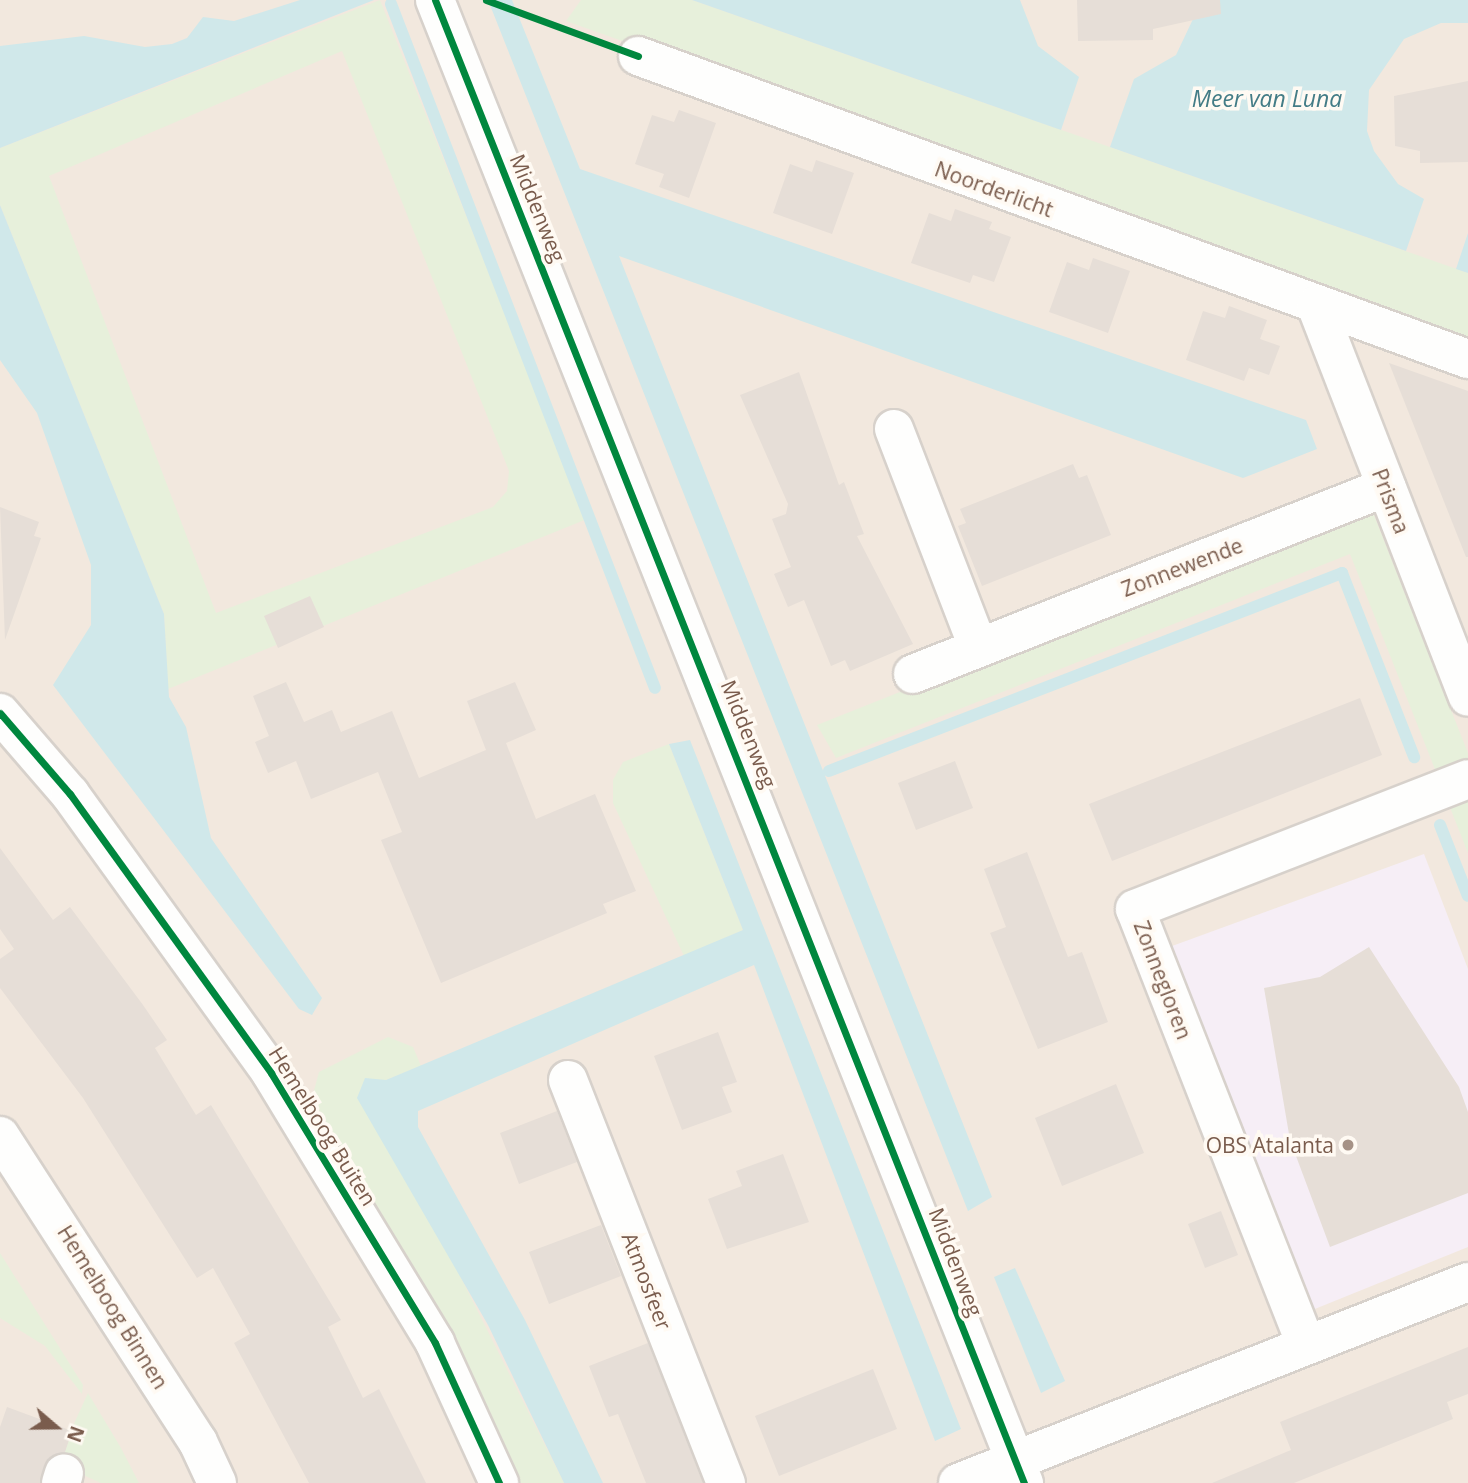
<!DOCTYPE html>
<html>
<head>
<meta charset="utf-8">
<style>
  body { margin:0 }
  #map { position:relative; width:1468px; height:1483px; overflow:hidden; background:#f9f5f0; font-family:"Open Sans",sans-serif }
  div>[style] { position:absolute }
  .residential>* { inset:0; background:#f2e8de }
  .education>* { inset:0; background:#f6eef6 }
  .green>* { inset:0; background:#e7f0db }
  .water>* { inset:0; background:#d0e8ea }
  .stream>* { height:12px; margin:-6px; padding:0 6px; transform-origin:6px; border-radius:6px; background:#d0e8ea }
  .building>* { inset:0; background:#e6ded7 }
  .roads { filter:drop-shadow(2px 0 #d7d1cb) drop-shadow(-2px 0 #d7d1cb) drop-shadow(0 2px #d7d1cb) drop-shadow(0 -2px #d7d1cb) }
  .minor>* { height:38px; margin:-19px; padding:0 19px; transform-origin:19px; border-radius:19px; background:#fefefd }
  .cycleway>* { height:7px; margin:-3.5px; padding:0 3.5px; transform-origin:3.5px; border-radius:3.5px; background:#00873e }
  .dots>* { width:19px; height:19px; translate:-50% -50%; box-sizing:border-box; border:4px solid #fffaf3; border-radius:50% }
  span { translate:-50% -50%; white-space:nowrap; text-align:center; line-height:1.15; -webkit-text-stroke:7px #fffaf3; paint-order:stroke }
  .street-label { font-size:21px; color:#7a5c4d }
  .poi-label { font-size:21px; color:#7a5c4d }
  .right { translate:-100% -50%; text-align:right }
  .water-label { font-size:23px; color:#437c86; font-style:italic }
  .north { position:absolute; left:21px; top:1392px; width:70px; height:70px; -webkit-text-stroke:5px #fffaf3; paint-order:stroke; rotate:110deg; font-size:19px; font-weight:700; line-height:28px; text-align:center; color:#7a5c4d }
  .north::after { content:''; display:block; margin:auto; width:24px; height:32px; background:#7a5c4d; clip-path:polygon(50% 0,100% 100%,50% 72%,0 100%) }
</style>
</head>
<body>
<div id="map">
  <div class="residential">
    <div style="clip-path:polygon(0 0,1468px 0,1468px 1483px,0 1483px)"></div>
  </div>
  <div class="education">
    <div style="clip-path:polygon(1424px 854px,1468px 969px,1468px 1247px,1295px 1317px,1153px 953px)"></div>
  </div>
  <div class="green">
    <div style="clip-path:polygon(evenodd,380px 0,587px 519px,168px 689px,164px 614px,0 205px,0 148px,380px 0,342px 51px,509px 471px,507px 491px,493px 507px,216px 613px,49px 176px,342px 51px)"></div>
    <div style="clip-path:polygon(581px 0,692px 0,1468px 273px,1468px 341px,566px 21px)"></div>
    <div style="clip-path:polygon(1370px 505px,1468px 753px,1468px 853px,1350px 554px,836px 758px,817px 725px)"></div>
    <div style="clip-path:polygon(669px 744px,743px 930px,684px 956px,613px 803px,613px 780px,623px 762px)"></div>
    <div style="clip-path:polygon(388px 1037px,413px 1047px,421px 1066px,386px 1080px,444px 1244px,564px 1483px,520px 1483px,419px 1283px,317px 1113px,312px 1098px,319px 1072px)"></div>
    <div style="clip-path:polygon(0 1253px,83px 1385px,82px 1394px,45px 1346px,0 1318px)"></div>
    <div style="clip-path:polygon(88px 1393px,121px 1448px,139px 1483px,101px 1483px,56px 1463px)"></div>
  </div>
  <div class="water">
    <div style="clip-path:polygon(300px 0,374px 0,0 148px,0 46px,84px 36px,145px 47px,172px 44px,187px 38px,203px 17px,234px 21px)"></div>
    <div style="clip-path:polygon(488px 0,512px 0,580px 169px,1306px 420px,1317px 449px,1243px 478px,619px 256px,992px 1197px,968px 1211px)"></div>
    <div style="clip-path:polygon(692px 0,1020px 0,1038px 46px,1079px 77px,1061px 130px)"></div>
    <div style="clip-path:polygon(1202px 0,1468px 0,1468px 23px,1441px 23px,1404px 39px,1369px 90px,1367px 131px,1374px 151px,1398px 184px,1424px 199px,1406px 251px,1110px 147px,1134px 79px,1176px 55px)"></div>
    <div style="clip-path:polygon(0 205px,164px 614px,169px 697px,186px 727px,211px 838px,322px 998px,312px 1015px,299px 1009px,53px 685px,91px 625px,91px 565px,37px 413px,0 360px)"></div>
    <div style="clip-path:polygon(1468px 233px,1468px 273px,1456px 269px)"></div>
    <div style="clip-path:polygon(690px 740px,961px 1429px,935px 1441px,754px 965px,418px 1111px,418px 1127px,525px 1320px,603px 1483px,564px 1483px,488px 1325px,357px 1098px,365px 1078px,386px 1080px,743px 930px,669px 744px)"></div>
    <div style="clip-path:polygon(1015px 1268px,1065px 1381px,1041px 1393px,994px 1277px)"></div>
  </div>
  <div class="stream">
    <div style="left:391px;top:4px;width:733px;rotate:68.9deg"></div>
    <div style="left:829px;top:771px;width:550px;rotate:-21.1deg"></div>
    <div style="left:1342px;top:573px;width:198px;rotate:68.6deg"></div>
    <div style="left:1440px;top:825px;width:76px;rotate:68.5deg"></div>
  </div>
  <div class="building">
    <div style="clip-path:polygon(1077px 0,1220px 0,1221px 14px,1153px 29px,1153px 40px,1078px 41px)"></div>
    <div style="clip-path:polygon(1468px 81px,1468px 162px,1420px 163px,1420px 151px,1395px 146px,1394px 96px)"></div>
    <div style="clip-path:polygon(679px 110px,716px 123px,689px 198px,659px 187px,664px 174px,635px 164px,652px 115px,674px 122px)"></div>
    <div style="clip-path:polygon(816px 160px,854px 173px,832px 234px,773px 213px,790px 164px,812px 172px)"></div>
    <div style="clip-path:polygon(955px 209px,992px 222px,989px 229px,1011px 237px,994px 282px,973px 275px,970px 283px,911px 263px,929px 213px,951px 221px)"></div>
    <div style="clip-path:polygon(1093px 258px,1130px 271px,1108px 333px,1049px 312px,1067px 262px,1089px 270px)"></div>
    <div style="clip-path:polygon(1229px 306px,1267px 320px,1260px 339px,1280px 346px,1269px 375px,1249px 368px,1244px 381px,1186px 360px,1203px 311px,1225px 318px)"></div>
    <div style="clip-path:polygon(1389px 363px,1468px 391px,1468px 557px,1466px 557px)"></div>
    <div style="clip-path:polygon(799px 372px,839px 485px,844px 482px,864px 534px,857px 536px,913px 644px,850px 671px,845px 660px,831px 666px,804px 600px,788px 607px,774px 574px,791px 567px,772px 519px,786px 514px,788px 504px,740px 395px)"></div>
    <div style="clip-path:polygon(1073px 464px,1079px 478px,1087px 475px,1111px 535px,982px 586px,958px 526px,966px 523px,960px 509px)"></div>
    <div style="clip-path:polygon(0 507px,39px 522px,34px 536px,41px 538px,5px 640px)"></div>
    <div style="clip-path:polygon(310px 596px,324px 627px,278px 648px,264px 616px)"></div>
    <div style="clip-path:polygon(286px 682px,304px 722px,332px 710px,341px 732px,392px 711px,419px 778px,486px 750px,467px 701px,515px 682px,536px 730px,506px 743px,536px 819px,595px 794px,636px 891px,603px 904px,607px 913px,441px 983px,381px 840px,402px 832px,378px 772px,311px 799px,296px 761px,268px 773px,255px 742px,269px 736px,253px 696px)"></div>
    <div style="clip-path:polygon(1360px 698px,1382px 755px,1112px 861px,1089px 804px)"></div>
    <div style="clip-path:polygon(955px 761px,973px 808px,916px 830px,898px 783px)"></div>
    <div style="clip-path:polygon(0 848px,53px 920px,70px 907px,143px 1005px,167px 1040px,155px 1048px,196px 1115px,211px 1105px,341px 1320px,328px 1327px,363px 1398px,379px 1389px,426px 1483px,309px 1483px,234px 1343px,250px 1334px,213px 1268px,197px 1278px,83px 1098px,0 988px,0 959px,14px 949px,0 929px)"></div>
    <div style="clip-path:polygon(1027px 852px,1068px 957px,1082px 952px,1108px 1022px,1038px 1049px,990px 933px,1006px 927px,984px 869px)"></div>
    <div style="clip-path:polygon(1369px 947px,1459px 1087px,1468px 1112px,1468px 1193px,1330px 1247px,1290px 1140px,1264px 988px,1320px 977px)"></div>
    <div style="clip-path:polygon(718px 1032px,737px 1082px,722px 1087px,732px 1112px,682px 1130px,654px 1056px)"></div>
    <div style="clip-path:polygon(1116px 1084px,1144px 1153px,1062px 1186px,1035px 1118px)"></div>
    <div style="clip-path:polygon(557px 1111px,577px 1162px,519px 1184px,500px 1133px)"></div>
    <div style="clip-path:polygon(783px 1154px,809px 1222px,727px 1249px,708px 1199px,742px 1186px,736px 1171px)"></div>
    <div style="clip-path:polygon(1221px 1211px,1238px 1255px,1205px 1268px,1188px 1224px)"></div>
    <div style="clip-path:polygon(601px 1225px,621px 1276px,549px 1304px,529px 1252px)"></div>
    <div style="clip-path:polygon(648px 1343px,703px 1483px,646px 1483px,618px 1414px,609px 1417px,589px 1366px)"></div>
    <div style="clip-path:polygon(1468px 1347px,1468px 1394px,1447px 1402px,1453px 1419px,1294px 1483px,1212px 1483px,1291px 1450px,1280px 1422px)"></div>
    <div style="clip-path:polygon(873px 1369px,897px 1429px,779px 1476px,755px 1416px)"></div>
    <div style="clip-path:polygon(7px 1407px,72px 1431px,65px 1452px,49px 1458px,40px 1483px,0 1483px,0 1427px)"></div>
  </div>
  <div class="roads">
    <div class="minor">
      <div style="left:435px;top:0;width:1596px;rotate:68.34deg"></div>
      <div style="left:638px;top:56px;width:884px;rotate:20.06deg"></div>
      <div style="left:1316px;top:305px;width:420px;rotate:68.8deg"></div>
      <div style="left:894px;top:429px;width:234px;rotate:68.9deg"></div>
      <div style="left:913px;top:674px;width:509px;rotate:-21.57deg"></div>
      <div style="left:0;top:713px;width:107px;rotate:49.2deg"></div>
      <div style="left:70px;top:794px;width:344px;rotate:54.2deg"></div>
      <div style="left:271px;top:1073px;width:316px;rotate:58.7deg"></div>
      <div style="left:435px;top:1343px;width:154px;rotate:65.4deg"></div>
      <div style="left:568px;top:1080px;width:433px;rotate:68.6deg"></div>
      <div style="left:0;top:1136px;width:364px;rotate:57.1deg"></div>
      <div style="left:198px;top:1442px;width:45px;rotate:65.1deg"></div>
      <div style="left:1306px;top:1345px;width:468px;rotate:-111.4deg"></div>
      <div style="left:1135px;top:909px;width:357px;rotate:-21.3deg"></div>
      <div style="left:61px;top:1483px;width:10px;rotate:-73deg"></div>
      <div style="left:958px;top:1483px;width:548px;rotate:-21.51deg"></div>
    </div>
  </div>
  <div class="cycleway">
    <div style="left:435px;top:0;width:1596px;rotate:68.34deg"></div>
    <div style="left:486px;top:0;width:162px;rotate:20.2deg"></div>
    <div style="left:0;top:713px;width:107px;rotate:49.2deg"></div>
    <div style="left:70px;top:794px;width:344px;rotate:54.2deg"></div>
    <div style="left:271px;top:1073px;width:316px;rotate:58.7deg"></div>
    <div style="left:435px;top:1343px;width:154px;rotate:65.4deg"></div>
  </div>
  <div class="dots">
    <div style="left:1348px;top:1145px;background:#a69286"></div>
  </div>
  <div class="street-label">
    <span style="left:994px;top:189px;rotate:20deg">Noorderlicht</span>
    <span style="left:538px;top:208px;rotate:68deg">Middenweg</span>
    <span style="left:1391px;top:501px;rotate:69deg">Prisma</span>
    <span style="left:1182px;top:567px;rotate:-21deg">Zonnewende</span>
    <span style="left:749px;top:734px;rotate:68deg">Middenweg</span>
    <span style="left:1163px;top:980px;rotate:69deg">Zonnegloren</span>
    <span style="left:323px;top:1126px;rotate:58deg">Hemelboog Buiten</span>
    <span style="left:956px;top:1262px;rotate:69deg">Middenweg</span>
    <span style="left:647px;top:1281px;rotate:69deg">Atmosfeer</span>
    <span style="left:113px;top:1307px;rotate:58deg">Hemelboog Binnen</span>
  </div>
  <div class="poi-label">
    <span class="right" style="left:1334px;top:1145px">OBS Atalanta</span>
  </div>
  <div class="water-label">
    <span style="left:1267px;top:98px">Meer van Luna</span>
  </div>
  <div class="north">N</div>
</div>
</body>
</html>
